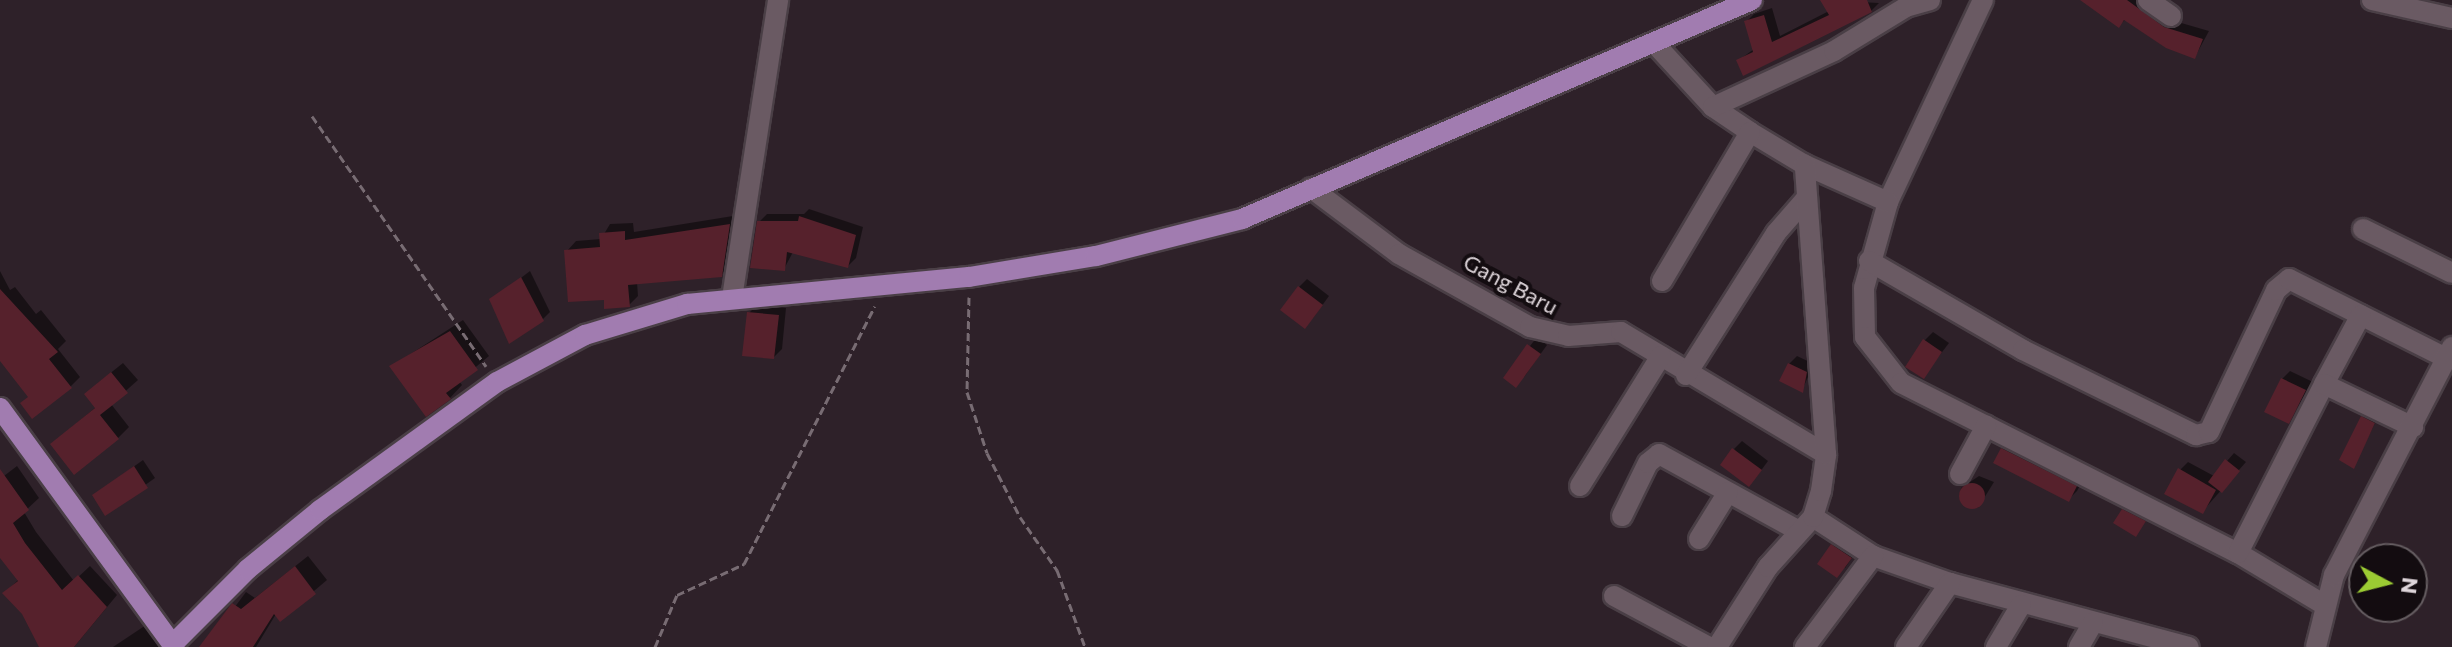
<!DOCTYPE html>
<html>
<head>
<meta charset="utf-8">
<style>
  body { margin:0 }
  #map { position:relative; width:2452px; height:647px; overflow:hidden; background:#2e2129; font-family:Commissioner,sans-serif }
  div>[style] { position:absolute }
  .shadow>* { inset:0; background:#0007 }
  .building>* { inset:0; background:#56212c }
  .round { border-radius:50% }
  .path>* { height:3px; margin-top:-1.5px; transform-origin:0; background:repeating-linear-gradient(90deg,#786c73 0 8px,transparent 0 12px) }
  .roads { filter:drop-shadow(2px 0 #4a3f46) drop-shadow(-2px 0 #4a3f46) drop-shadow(0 2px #4a3f46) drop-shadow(0 -2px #4a3f46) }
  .minor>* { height:20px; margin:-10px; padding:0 10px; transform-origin:10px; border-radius:10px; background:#6a5a63 }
  .major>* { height:20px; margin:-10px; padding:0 10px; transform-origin:10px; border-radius:10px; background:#a17cb0 }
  span { translate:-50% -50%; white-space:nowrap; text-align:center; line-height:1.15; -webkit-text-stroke:8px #130c10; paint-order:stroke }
  .street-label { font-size:22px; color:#dfd6db }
  .north { position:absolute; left:2348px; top:543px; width:80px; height:80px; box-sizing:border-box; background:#130c10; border:2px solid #655d61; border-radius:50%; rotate:97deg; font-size:22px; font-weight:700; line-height:32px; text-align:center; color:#dfd6db }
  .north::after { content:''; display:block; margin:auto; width:28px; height:36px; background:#9bcb33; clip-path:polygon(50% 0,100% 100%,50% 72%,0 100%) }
</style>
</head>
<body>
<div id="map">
  <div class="shadow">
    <div style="clip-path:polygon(1822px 0,1879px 3px,1871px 11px,1739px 60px,1754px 49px,1746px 22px,1754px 14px,1772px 8px,1780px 36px,1829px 11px)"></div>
    <div style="clip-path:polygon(2083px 0,2143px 0,2171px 20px,2209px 31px,2195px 57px,2126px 19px,2119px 25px)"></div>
    <div style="clip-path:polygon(809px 209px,863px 227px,856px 258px,848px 266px,793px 252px,784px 269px,759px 222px,767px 214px,804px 214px)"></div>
    <div style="clip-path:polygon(739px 215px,731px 265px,721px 275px,637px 282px,638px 296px,629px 305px,606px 298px,567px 251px,576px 241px,601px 239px,610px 224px,633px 223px,634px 232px)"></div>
    <div style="clip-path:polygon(0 271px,10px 290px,15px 287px,36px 314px,41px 310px,66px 341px,58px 349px,80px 377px,70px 387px,30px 396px,0 355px)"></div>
    <div style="clip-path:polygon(530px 271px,550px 312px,542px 320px,492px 300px)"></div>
    <div style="clip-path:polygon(1307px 279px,1329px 296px,1313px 318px,1299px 287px)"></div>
    <div style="clip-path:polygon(757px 305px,786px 308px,782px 349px,774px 357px,749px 313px)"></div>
    <div style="clip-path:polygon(463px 320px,489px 356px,459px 381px,462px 385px,450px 398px,392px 366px)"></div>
    <div style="clip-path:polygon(1933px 332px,1949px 343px,1923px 377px,1925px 340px)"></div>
    <div style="clip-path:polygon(1537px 337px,1547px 345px,1524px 377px,1506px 377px)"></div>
    <div style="clip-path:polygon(1797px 356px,1814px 364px,1802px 390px,1789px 364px)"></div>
    <div style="clip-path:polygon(123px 363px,138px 380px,111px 404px,129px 427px,118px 438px,52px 444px,96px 407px,98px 383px)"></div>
    <div style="clip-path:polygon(2290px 371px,2313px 382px,2288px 422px,2282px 379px)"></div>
    <div style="clip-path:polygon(2366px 414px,2377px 419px,2354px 466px,2363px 418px)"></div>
    <div style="clip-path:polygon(1742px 441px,1768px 461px,1757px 476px,1734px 449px)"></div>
    <div style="clip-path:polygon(2010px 441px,2084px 478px,2077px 491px,2069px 499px,2002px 449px)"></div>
    <div style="clip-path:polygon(2234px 453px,2246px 462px,2202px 512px,2180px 470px,2188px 462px,2214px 476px)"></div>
    <div style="clip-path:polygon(143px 460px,155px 478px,106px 513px,94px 495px)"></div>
    <div style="clip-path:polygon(17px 466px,39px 498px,24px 512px,36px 532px,74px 581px,90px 566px,117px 595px,74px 647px,42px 647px,23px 613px,5px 593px,19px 579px,0 555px,0 479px)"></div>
    <div style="clip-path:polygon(1979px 476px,1994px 482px,1978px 508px,1959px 498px,1961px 488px)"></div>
    <div style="clip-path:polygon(2131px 502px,2152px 512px,2135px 535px,2123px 510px)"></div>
    <div style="clip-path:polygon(1841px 537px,1858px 549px,1845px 568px,1833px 546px)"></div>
    <div style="clip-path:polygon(308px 556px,327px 580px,281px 619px,276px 614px,256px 647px,205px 647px,246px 592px,255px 598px)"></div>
    <div style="clip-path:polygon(149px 623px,165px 647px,113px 647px)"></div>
  </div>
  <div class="building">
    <div style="clip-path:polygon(1820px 0,1867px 0,1872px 12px,1743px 76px,1736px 60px,1753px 52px,1744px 21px,1764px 15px,1772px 42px,1829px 15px)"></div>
    <div style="clip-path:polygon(2080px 0,2127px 0,2164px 27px,2203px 39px,2195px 59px,2166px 48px,2124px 20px,2119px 28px)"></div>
    <div style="clip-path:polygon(799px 216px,856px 235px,848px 268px,787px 252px,785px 271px,750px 268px,757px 221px,798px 221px)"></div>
    <div style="clip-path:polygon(730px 224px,722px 277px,628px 285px,630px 307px,604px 309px,604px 300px,568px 302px,564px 250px,600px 247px,599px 233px,625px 231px,625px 240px)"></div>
    <div style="clip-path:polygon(521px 277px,544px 321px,509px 344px,489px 299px)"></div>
    <div style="clip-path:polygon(1298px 286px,1323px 305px,1305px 329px,1280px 310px)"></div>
    <div style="clip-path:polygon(0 289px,58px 352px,49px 359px,72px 388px,32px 419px,20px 403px,28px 397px,0 361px)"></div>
    <div style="clip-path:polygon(747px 312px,779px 315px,774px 359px,742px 356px)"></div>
    <div style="clip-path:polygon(450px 331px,478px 370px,446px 393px,451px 399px,426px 417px,389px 366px)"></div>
    <div style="clip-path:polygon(1923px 339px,1942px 352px,1924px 379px,1905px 367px)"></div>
    <div style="clip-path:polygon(1527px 344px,1541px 354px,1516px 388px,1503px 378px)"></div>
    <div style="clip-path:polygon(1788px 363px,1807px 372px,1803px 393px,1779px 381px)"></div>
    <div style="clip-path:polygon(111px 372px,128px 393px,100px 415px,119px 439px,74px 475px,50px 444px,95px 408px,84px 394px)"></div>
    <div style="clip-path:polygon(2281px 378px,2306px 390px,2289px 424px,2264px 412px)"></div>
    <div style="clip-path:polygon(2361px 416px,2375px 423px,2354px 469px,2339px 460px)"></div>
    <div style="clip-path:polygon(1732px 448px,1762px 470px,1749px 487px,1720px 465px)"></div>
    <div style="clip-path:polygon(2001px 448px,2077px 486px,2069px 502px,1993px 463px)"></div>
    <div style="clip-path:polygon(2225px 459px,2240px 471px,2222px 493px,2208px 482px)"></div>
    <div style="clip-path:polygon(134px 466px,148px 488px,105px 516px,92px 495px)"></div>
    <div style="clip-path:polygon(2178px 468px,2216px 490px,2203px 514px,2164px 494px)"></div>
    <div style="clip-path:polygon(0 469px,29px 510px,13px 523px,25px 543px,62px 590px,78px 575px,107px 607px,74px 647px,39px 647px,22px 614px,2px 593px,18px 581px,0 558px)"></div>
    <div class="round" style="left:1959px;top:483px;width:26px;height:26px"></div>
    <div style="clip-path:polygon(2122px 509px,2146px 521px,2136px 537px,2113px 523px)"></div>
    <div style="clip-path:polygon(1831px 544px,1852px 558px,1837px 578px,1817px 564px)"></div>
    <div style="clip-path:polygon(295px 566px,316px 594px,280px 622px,274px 614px,253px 647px,199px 647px,232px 603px,241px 609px)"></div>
  </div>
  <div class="path">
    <div style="left:312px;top:116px;width:305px;rotate:55.2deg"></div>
    <div style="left:969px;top:297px;width:95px;rotate:91.2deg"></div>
    <div style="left:967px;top:392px;width:64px;rotate:71.8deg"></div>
    <div style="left:987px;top:453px;width:72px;rotate:62.7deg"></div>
    <div style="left:1020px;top:517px;width:65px;rotate:55.1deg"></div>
    <div style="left:1057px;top:570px;width:82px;rotate:70deg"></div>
    <div style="left:655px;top:647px;width:56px;rotate:-67.1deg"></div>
    <div style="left:677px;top:595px;width:74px;rotate:-24.8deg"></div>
    <div style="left:744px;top:564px;width:289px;rotate:-63.1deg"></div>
  </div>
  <div class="roads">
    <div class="minor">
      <div style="left:1983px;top:0;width:223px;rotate:115.2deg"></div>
      <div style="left:1888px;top:202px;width:89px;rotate:105.6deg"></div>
      <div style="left:1864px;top:288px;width:49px;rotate:88.8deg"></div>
      <div style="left:1865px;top:337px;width:58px;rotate:52deg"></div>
      <div style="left:1901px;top:383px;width:377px;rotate:26.8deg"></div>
      <div style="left:2238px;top:553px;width:99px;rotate:31deg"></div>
      <div style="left:2148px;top:0;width:28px;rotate:35deg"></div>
      <div style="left:2372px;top:0;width:82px;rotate:12.7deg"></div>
      <div style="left:1655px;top:44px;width:86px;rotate:47.4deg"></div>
      <div style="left:1713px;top:107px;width:45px;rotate:34deg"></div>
      <div style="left:1750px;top:132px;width:64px;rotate:31deg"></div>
      <div style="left:1805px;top:165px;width:91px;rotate:24deg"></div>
      <div style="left:1713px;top:107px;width:133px;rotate:-24.8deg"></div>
      <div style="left:1834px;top:51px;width:84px;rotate:-31.4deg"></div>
      <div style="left:1906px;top:7px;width:25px;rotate:-16deg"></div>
      <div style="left:1311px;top:188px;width:110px;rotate:36.9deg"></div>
      <div style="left:1399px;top:254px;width:150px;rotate:29.1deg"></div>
      <div style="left:1530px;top:327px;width:39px;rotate:13deg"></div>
      <div style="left:1568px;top:336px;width:53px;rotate:-4.3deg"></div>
      <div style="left:1621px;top:332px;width:239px;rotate:30.8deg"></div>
      <div style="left:2363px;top:229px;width:99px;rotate:26.3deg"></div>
      <div style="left:1869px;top:261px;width:178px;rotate:30deg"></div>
      <div style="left:2023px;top:350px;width:193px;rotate:26.2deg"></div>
      <div style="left:2196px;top:435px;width:13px;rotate:-13deg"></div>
      <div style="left:2209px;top:432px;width:157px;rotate:-64.7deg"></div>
      <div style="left:2276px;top:290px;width:17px;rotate:-40deg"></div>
      <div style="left:2289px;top:279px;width:176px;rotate:26.7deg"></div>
      <div style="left:1662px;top:281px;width:173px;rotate:-59.4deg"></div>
      <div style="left:732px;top:298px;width:302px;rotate:-81.2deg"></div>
      <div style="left:1686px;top:375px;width:168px;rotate:-57.6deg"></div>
      <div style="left:1776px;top:233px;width:43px;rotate:-48.8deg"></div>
      <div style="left:2324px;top:384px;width:78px;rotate:-61.8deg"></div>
      <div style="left:1960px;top:474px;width:55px;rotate:-61.6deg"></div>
      <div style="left:1580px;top:486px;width:153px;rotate:-58.1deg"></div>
      <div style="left:1622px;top:516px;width:59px;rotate:-63.9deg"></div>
      <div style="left:1648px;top:463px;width:14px;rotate:-39deg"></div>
      <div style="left:1659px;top:454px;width:158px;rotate:28.8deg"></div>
      <div style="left:1813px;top:517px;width:72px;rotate:33deg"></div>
      <div style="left:1873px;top:556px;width:82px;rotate:19.3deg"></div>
      <div style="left:1950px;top:583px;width:247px;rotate:15deg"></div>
      <div style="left:1699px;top:539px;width:55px;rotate:-58.3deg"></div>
      <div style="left:2238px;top:553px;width:190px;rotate:-63deg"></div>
      <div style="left:2324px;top:384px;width:99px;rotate:25.8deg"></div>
      <div style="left:1614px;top:596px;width:108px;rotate:28.2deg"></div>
      <div style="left:1717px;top:647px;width:95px;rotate:-57.5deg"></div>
      <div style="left:1768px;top:567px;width:67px;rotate:-48deg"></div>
      <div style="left:1813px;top:517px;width:27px;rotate:-73deg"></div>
      <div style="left:1821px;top:491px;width:37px;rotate:-82deg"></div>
      <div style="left:1826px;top:454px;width:290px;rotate:-94.2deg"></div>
      <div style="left:1805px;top:647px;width:114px;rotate:-53.2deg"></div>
      <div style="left:1906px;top:647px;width:78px;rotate:-55.5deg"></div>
      <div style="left:1996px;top:647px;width:49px;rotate:-59.2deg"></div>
      <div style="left:2079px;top:647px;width:28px;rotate:-60deg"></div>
      <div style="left:2316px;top:647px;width:74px;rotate:-76deg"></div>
      <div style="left:2334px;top:575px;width:257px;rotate:-62.6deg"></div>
    </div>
    <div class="major">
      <div style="left:0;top:408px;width:296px;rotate:53.9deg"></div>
      <div style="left:173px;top:644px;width:106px;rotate:-45deg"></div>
      <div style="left:248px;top:569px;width:93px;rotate:-39.3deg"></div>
      <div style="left:320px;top:510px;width:218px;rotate:-35.9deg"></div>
      <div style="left:497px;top:382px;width:100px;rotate:-28.1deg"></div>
      <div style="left:585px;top:335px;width:107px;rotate:-16.9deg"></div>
      <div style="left:687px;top:304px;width:283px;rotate:-5.5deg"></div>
      <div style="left:969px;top:277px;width:129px;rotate:-9.4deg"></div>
      <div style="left:1096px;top:256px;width:151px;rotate:-14.2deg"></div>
      <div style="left:1242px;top:219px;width:555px;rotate:-23.24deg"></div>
    </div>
  </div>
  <div class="street-label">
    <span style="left:1511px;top:284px;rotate:28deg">Gang Baru</span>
  </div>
  <div class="north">N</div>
</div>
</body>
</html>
